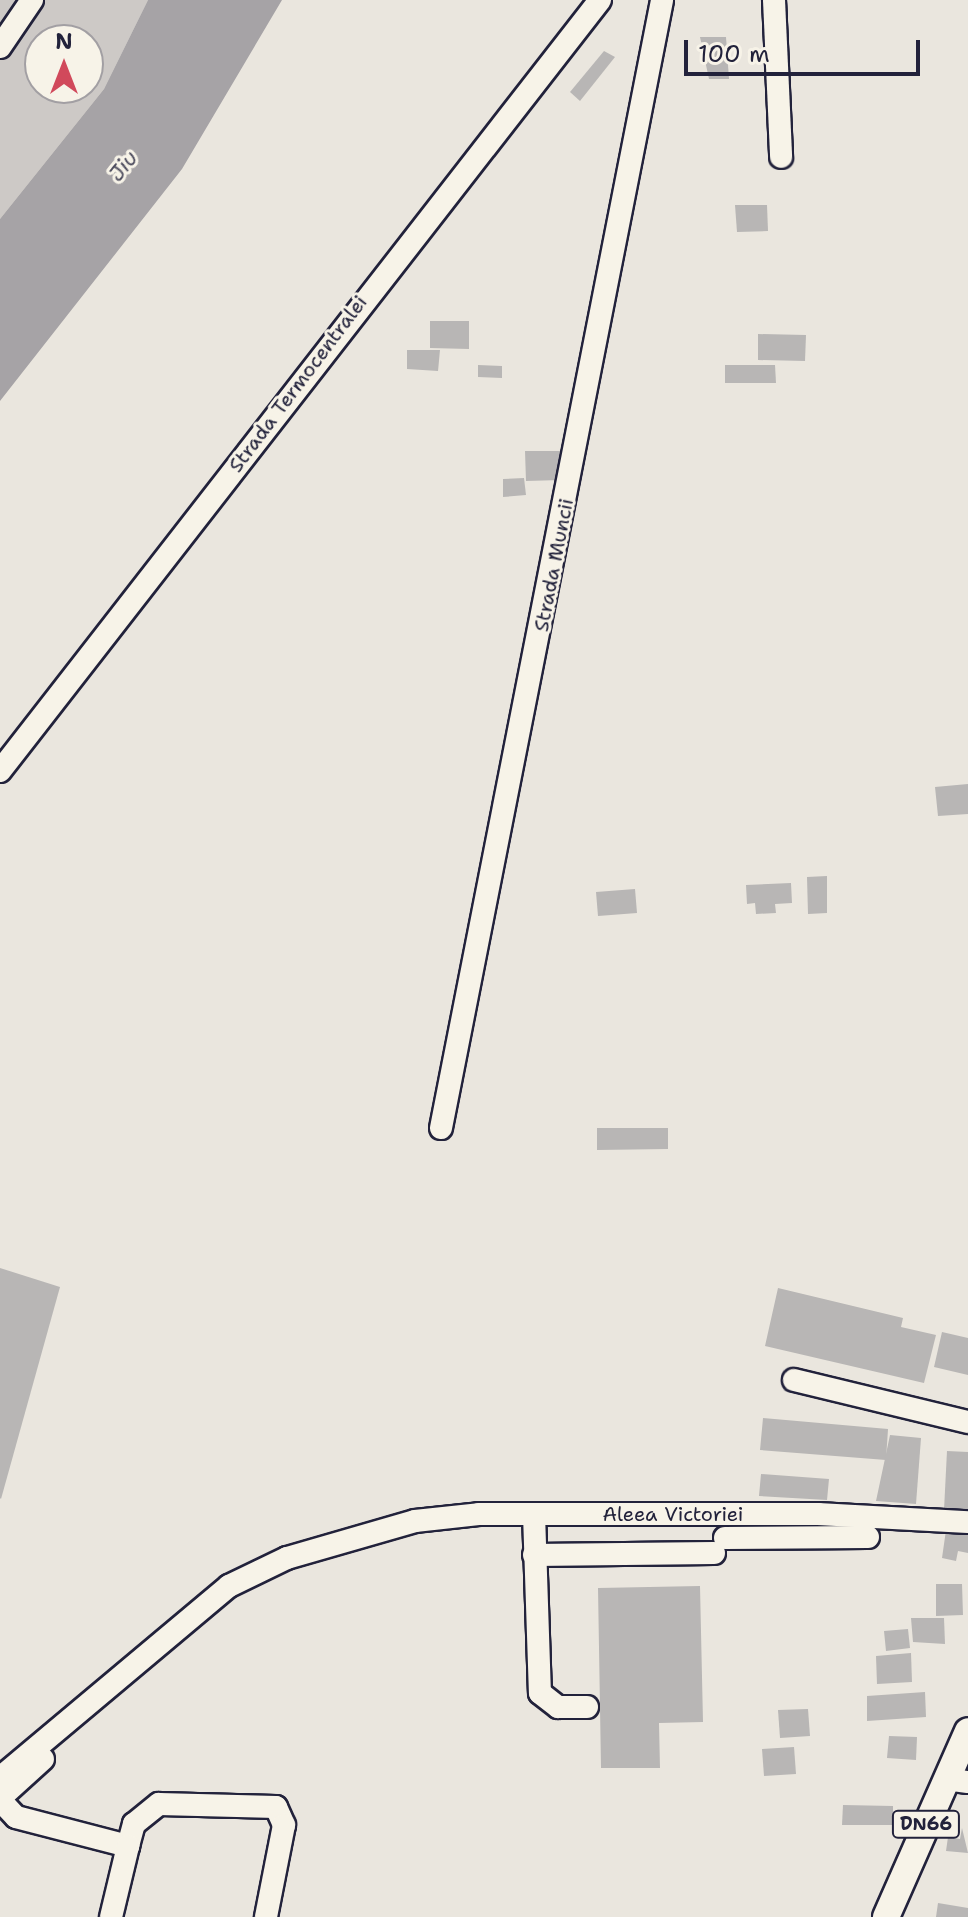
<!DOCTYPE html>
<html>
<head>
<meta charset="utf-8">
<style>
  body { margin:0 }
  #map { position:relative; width:968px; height:1917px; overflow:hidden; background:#eae6de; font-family:"Shantell Sans",sans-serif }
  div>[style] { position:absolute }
  .green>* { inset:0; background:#cdc9c6 }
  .water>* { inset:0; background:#a6a3a6 }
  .building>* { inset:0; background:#b8b6b5 }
  .roads { filter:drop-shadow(2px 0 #22223b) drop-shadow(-2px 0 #22223b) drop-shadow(0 2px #22223b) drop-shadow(0 -2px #22223b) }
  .minor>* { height:22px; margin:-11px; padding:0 11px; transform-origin:11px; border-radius:11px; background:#f7f3e8 }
  .major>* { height:26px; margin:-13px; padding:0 13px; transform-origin:13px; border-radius:13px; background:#f7f3e8 }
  span { translate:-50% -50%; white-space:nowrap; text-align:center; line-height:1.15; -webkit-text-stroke:6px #f7f3e8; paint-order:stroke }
  .shield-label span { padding:2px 6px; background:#f7f3e8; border:2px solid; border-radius:6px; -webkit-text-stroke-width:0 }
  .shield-label { font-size:18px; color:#22223b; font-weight:700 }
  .street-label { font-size:20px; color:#22223b }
  .water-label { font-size:22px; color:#504f60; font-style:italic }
  .north { position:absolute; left:24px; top:24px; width:80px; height:80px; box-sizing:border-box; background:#f7f3e8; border:2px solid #a29fa3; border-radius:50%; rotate:0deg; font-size:22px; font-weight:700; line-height:32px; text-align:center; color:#22223b }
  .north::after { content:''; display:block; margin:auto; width:28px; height:36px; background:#d1495b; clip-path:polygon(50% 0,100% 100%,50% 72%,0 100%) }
  .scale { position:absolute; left:684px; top:40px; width:236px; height:36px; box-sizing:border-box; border:4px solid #22223b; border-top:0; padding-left:10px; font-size:24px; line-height:28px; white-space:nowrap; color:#22223b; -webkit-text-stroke:6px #f7f3e8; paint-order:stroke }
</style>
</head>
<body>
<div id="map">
  <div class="green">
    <div style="clip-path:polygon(evenodd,0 0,148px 0,104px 89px,0 219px,0 0,40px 40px,88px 40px,88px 88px,40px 88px,40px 40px)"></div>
  </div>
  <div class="water">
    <div style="clip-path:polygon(148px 0,282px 0,182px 169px,0 401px,0 219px,104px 89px)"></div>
  </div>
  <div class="building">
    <div style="clip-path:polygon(700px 37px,726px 37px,729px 79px,709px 79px)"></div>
    <div style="clip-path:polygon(604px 51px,615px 57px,580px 101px,570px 92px)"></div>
    <div style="clip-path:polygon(735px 205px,767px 205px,768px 231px,737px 232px)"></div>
    <div style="clip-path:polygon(430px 321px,469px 321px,469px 349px,430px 348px)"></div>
    <div style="clip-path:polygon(758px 334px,806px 335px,805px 361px,758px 360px)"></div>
    <div style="clip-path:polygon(407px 350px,440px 350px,438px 371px,407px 369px)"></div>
    <div style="clip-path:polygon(478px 365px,502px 366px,502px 378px,478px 377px)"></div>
    <div style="clip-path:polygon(725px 365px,775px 365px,776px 383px,725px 383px)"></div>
    <div style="clip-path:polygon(525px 451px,560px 451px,561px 480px,526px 481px)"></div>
    <div style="clip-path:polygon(524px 478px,526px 495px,503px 497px,503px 479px)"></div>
    <div style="clip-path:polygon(968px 784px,968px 814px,938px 816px,935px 787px)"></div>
    <div style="clip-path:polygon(827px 876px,827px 913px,808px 914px,807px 877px)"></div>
    <div style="clip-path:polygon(791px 883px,792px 903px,775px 904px,776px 913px,756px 914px,755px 903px,747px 904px,746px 885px)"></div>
    <div style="clip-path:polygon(635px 889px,637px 913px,598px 916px,596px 892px)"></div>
    <div style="clip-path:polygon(597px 1128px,668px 1128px,668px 1149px,597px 1150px)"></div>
    <div style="clip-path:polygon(0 1268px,60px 1287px,1px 1499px,0 1498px)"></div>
    <div style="clip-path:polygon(778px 1288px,903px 1318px,901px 1327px,936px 1335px,924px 1383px,765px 1346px)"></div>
    <div style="clip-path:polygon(942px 1332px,968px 1338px,968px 1375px,934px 1367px)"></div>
    <div style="clip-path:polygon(763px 1418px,888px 1429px,886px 1460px,760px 1450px)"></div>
    <div style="clip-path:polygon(890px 1435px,921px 1438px,916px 1504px,876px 1501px)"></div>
    <div style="clip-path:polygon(947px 1451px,968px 1452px,968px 1511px,944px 1510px)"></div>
    <div style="clip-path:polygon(761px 1474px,829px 1479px,827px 1500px,759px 1496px)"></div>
    <div style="clip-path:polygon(946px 1530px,968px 1535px,968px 1553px,958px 1551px,956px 1561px,942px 1558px)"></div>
    <div style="clip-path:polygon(936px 1584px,962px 1584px,963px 1615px,936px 1616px)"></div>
    <div style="clip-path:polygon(700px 1586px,703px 1722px,659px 1723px,660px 1768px,601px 1768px,598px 1588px)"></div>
    <div style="clip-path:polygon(911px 1618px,944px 1618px,945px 1644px,913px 1642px)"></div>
    <div style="clip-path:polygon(908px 1629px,910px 1648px,886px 1651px,884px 1631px)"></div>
    <div style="clip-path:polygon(911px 1653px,912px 1682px,877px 1684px,876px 1656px)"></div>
    <div style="clip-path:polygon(925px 1692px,926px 1717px,867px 1721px,867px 1696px)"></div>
    <div style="clip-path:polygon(808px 1709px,810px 1736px,780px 1738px,778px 1710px)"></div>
    <div style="clip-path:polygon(889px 1736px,917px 1737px,916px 1760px,887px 1758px)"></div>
    <div style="clip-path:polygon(794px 1747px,796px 1774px,764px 1776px,762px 1749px)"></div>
    <div style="clip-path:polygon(843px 1805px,893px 1806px,893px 1825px,842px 1825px)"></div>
    <div style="clip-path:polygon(962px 1828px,968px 1853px,946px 1851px,948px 1837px,960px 1839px)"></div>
    <div style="clip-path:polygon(938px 1903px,968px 1908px,968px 1917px,936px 1917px)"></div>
  </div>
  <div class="roads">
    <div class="minor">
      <div style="left:774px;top:0;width:157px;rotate:87.4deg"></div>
      <div style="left:0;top:47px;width:57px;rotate:-55.8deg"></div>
      <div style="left:0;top:771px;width:977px;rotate:-52.11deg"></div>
      <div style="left:441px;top:1128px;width:1149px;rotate:-78.91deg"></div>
      <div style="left:794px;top:1380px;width:179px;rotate:13.6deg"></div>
      <div style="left:534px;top:1514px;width:179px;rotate:88.1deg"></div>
      <div style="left:540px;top:1693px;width:23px;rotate:38deg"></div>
      <div style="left:558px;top:1707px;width:29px"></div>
      <div style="left:725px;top:1538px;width:143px;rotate:-0.4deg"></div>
      <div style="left:534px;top:1555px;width:180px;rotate:-0.6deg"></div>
      <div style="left:0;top:1778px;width:299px;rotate:-40deg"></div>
      <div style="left:229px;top:1586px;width:64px;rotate:-25.8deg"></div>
      <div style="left:287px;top:1558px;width:133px;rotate:-16.1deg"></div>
      <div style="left:415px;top:1521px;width:64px;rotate:-6.2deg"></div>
      <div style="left:479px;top:1514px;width:339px"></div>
      <div style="left:818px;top:1514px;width:150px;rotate:3.1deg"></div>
      <div style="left:946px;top:1779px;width:22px;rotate:8deg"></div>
      <div style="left:0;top:1798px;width:58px;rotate:-42.2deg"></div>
      <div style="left:0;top:1800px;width:23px;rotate:47deg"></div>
      <div style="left:16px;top:1817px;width:116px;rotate:14.5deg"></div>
      <div style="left:128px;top:1846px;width:23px;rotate:-75deg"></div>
      <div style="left:134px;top:1824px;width:32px;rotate:-39deg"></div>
      <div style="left:159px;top:1804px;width:117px;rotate:1.5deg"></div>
      <div style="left:276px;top:1807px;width:20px;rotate:66deg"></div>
      <div style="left:284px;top:1825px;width:94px;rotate:101.1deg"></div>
      <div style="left:111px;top:1917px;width:73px;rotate:-76.5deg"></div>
    </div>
    <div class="major">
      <div style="left:886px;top:1917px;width:203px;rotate:-66.2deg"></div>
    </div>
  </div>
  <div class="shield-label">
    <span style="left:926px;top:1824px">DN66</span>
  </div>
  <div class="street-label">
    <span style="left:298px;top:384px;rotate:-53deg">Strada Termocentralei</span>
    <span style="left:554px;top:565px;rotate:-79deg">Strada Muncii</span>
    <span style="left:673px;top:1514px">Aleea Victoriei</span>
  </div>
  <div class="water-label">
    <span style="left:123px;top:166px;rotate:-51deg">Jiu</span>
  </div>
  <div class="north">N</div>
  <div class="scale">100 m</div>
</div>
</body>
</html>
